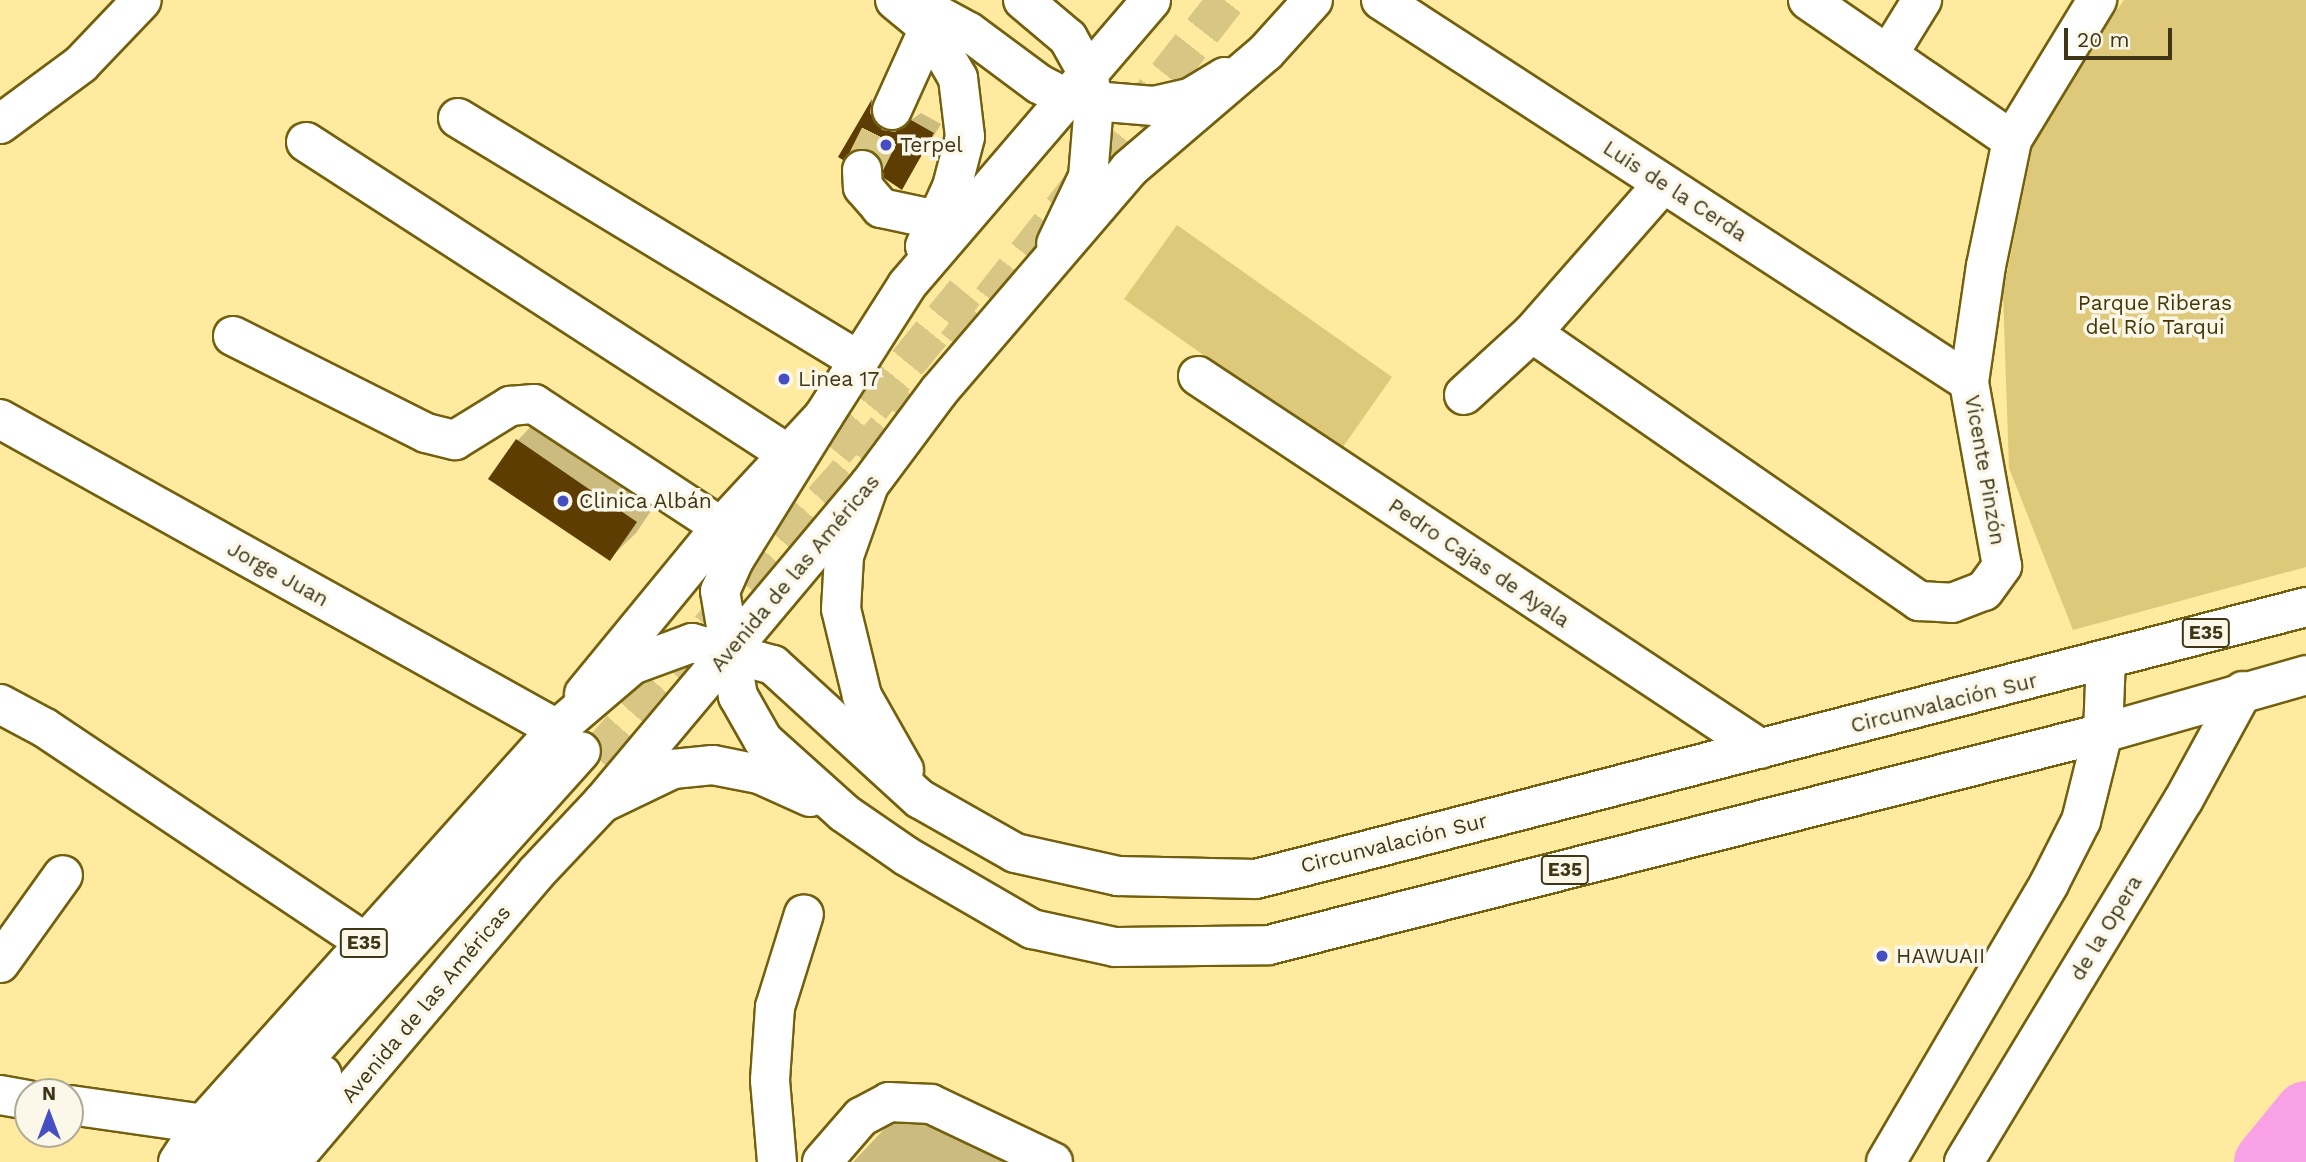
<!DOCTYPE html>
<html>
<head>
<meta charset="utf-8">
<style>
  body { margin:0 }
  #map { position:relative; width:2306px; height:1162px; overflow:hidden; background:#ffea9f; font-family:"Work Sans",sans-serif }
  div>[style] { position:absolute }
  .green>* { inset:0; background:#dec87a }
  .shadow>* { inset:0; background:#0003 }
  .river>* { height:65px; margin:-32.5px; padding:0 32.5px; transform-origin:32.5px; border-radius:32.5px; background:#f8a1e7 }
  .building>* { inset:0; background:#5d3d02 }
  .minor-tunnel>* { height:38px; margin-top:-19px; transform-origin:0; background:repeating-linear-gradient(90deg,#d8c684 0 38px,transparent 0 57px) }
  .major-tunnel>* { height:38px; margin-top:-19px; transform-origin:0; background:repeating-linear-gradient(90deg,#d8c684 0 38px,transparent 0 57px) }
  .roads { filter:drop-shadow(2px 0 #73600e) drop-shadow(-2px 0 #73600e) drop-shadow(0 2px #73600e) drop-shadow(0 -2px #73600e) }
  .minor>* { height:38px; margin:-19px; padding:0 19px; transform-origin:19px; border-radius:19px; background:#fff }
  .major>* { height:38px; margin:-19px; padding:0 19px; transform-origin:19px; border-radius:19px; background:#fff }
  .highway>* { height:38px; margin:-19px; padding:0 19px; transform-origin:19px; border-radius:19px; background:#fff }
  .dots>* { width:19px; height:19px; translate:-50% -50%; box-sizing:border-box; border:4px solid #fbf7e9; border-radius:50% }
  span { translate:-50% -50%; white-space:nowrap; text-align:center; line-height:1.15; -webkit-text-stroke:7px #fbf7e9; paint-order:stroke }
  .shield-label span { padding:2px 5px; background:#fbf7e9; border:2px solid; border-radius:5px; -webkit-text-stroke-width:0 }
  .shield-label { font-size:19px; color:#3e3617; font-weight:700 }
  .poi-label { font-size:21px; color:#3e3617 }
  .left { translate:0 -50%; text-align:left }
  .street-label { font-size:21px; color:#3e3617 }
  .park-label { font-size:21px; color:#433706 }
  .north { position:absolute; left:14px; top:1078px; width:70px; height:70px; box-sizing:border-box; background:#fbf7e9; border:2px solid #afaa95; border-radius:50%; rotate:0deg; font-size:19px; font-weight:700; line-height:28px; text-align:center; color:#3e3617 }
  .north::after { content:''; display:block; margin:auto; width:24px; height:32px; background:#454ec3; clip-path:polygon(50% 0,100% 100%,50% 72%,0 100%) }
  .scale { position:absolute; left:2064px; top:28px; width:108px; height:32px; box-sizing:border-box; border:4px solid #3e3617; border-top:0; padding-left:9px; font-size:21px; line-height:24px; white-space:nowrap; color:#3e3617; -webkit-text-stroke:5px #fbf7e9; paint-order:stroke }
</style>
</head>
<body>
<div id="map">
  <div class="green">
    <div style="clip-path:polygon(2124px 0,2306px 0,2306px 567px,2073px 630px,2009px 468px,2003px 292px,2038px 121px)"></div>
    <div style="clip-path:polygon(1177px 225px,1392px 377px,1340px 451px,1124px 299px)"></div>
  </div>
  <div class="shadow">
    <div style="clip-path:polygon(879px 94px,891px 122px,905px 124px,921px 113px,941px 124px,902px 188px,873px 149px,860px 146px,841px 157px)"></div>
    <div style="clip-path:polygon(543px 414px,662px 495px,636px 533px,609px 559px,517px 441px)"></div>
    <div style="clip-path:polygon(910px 1102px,1027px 1162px,853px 1162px)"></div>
  </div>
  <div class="river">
    <div style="left:2266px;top:1162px;width:63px;rotate:-50.8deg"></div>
  </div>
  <div class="building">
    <div style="clip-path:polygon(872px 99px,870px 113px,882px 130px,895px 132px,911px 120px,934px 133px,902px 190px,884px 178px,881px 159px,872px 151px,860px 148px,843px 160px,838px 157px)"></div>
    <div style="clip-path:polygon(516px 439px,637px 522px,610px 561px,488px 479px)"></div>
  </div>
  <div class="minor-tunnel">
    <div style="left:862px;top:170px;width:67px;rotate:-63.4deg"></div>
  </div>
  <div class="major-tunnel">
    <div style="left:956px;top:345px;width:439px;rotate:-51.9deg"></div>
    <div style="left:835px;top:451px;width:205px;rotate:-50.7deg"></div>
    <div style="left:596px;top:757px;width:480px;rotate:-48.5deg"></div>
  </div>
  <div class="roads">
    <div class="minor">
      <div style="left:910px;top:0;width:67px;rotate:28.5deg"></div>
      <div style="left:969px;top:32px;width:87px;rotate:36.6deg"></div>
      <div style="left:1039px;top:84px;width:34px;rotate:27deg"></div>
      <div style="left:1069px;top:99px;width:85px;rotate:4.7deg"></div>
      <div style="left:1154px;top:106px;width:37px;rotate:-13deg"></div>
      <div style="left:1190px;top:98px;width:41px;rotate:-31deg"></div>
      <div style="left:1023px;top:0;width:59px;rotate:40.2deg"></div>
      <div style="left:1068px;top:38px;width:41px;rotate:60.9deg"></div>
      <div style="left:1088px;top:74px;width:31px;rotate:79deg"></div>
      <div style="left:1094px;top:104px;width:73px;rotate:94.7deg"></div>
      <div style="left:1088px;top:177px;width:74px;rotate:115.5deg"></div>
      <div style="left:1381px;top:0;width:701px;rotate:33.01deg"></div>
      <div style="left:1808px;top:0;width:247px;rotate:34.5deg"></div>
      <div style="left:1888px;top:55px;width:65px;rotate:-58.3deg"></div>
      <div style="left:892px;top:110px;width:90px;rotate:-65.7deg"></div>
      <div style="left:458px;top:118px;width:467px;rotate:31.2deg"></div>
      <div style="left:0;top:124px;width:101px;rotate:-36.5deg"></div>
      <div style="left:81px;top:64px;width:88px;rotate:-46.4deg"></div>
      <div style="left:306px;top:142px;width:574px;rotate:32.92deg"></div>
      <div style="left:862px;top:170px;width:17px;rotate:87deg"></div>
      <div style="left:863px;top:187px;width:28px;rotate:49deg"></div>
      <div style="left:881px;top:208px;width:57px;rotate:12.1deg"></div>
      <div style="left:1532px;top:333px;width:471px;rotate:34.7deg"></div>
      <div style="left:1919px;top:601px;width:33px;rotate:3deg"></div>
      <div style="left:1952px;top:603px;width:34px;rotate:-21deg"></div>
      <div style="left:1984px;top:591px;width:31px;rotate:-54deg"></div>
      <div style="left:2002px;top:566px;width:187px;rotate:-100.2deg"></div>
      <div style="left:1969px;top:382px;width:117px;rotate:-81.7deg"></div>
      <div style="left:1986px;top:266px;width:129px;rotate:-78.3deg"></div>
      <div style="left:2012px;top:140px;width:164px;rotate:-58.7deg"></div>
      <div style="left:233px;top:336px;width:216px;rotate:26.7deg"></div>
      <div style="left:426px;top:433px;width:30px;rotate:14deg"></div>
      <div style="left:455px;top:440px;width:65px;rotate:-31.7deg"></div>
      <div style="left:510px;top:406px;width:24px;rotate:-5deg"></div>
      <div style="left:534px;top:404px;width:224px;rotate:33.3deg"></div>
      <div style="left:1198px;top:376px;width:675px;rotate:33.53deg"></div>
      <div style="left:1464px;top:395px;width:92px;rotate:-42.4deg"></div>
      <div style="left:1532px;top:333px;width:198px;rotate:-48.7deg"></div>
      <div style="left:0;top:419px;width:637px;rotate:29.1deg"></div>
      <div style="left:0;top:704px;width:51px;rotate:28.1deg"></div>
      <div style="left:45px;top:728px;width:385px;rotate:33.8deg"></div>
      <div style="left:0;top:963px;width:108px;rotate:-54.4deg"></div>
      <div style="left:0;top:1095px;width:28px;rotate:10deg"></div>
      <div style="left:70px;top:1105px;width:134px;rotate:8.1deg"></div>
      <div style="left:777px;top:1162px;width:82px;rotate:-94.9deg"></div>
      <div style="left:770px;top:1080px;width:73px;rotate:-86.1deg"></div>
      <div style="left:775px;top:1007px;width:97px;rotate:-72.7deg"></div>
      <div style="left:822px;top:1162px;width:60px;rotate:-49.1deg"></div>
      <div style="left:861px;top:1117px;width:32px;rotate:-28deg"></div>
      <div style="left:889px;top:1102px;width:42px;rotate:2.7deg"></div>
      <div style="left:931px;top:1104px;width:135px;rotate:25.4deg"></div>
      <div style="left:1886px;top:1162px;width:322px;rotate:-59.6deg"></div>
      <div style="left:2049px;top:884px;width:71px;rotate:-63.1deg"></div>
      <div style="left:2081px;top:821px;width:91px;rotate:-76deg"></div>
      <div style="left:2103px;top:733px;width:74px;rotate:-87.7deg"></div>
      <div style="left:1964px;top:1162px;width:424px;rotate:-58.8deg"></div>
      <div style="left:2184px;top:799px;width:123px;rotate:-61.4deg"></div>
    </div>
    <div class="major">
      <div style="left:895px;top:0;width:44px;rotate:39.5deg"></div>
      <div style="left:929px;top:28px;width:58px;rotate:59.9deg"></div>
      <div style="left:958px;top:78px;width:59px;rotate:83.2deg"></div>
      <div style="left:965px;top:137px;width:52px;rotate:104.6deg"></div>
      <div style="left:952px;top:187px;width:65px;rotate:114.6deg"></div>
      <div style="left:584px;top:694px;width:216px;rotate:-50.6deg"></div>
      <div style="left:721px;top:527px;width:150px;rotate:-47.2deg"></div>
      <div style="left:823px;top:417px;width:156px;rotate:-57.5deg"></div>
      <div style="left:907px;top:285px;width:375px;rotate:-49.4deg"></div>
      <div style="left:602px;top:803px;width:415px;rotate:-50deg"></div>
      <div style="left:869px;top:485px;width:117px;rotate:-53.3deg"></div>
      <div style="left:939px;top:391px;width:292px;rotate:-49.4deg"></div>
      <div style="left:1129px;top:169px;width:180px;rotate:-40.5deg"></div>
      <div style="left:1266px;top:52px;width:70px;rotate:-47.9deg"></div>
      <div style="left:212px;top:1162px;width:552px;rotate:-48.08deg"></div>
      <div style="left:255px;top:1162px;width:110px;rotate:-52.4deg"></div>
    </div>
    <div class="highway">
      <div style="left:823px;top:417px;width:168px;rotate:121.9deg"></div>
      <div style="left:734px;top:560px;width:34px;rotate:114deg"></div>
      <div style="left:720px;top:591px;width:107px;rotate:80.3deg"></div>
      <div style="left:738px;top:696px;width:51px;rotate:60.4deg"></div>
      <div style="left:763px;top:740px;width:109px;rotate:42deg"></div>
      <div style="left:844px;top:813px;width:75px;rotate:34.7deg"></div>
      <div style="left:906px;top:856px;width:146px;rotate:30.1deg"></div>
      <div style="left:1032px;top:929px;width:85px;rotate:12.2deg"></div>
      <div style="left:1115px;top:947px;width:154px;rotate:-0.7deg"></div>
      <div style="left:1269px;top:945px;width:861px;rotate:-14.26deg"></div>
      <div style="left:2103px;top:733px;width:211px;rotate:-15.9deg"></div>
      <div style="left:869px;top:485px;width:75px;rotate:109.4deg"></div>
      <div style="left:844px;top:556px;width:53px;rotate:93.2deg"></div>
      <div style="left:841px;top:609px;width:89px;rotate:76.4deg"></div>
      <div style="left:862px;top:696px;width:85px;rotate:60.4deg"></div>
      <div style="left:178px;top:1162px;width:45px;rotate:-56.7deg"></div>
      <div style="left:203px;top:1124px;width:530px;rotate:-48.13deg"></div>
      <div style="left:557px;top:729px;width:99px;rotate:-40.5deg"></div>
      <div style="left:632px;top:665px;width:64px;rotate:-20.1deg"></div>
      <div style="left:692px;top:643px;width:84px;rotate:15.2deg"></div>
      <div style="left:773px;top:665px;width:199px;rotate:42.4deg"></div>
      <div style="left:920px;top:799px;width:109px;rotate:29.6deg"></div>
      <div style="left:1015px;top:853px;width:106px;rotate:12.6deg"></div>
      <div style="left:1118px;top:876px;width:138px;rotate:1.2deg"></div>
      <div style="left:1256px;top:879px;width:1085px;rotate:-14.52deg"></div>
      <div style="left:291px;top:1162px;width:379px;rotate:-49.7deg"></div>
      <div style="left:536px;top:873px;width:96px;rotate:-46.7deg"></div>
      <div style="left:602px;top:803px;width:79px;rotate:-25.6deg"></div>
      <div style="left:673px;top:769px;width:40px;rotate:-5.7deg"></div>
      <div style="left:713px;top:765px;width:47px;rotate:11.1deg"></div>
      <div style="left:759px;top:774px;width:56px;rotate:24.3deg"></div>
    </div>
  </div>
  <div class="dots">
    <div style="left:886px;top:145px;background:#454ec3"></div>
    <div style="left:784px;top:379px;background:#454ec3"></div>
    <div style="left:563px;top:501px;background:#454ec3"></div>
    <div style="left:1882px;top:956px;background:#454ec3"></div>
  </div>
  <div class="shield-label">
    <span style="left:2206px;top:633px">E35</span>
    <span style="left:1565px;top:870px">E35</span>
    <span style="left:364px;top:943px">E35</span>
  </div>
  <div class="poi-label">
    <span class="left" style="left:900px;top:145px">Terpel</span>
    <span class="left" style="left:798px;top:379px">Linea 17</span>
    <span class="left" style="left:579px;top:501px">Clinica Albán</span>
    <span class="left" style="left:1896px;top:956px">HAWUAII</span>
  </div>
  <div class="street-label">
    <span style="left:1675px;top:191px;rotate:33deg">Luis de la Cerda</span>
    <span style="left:1985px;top:470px;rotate:80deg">Vicente Pinzón</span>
    <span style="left:1479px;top:563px;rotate:34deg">Pedro Cajas de Ayala</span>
    <span style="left:795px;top:573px;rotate:-50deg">Avenida de las Américas</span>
    <span style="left:278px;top:574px;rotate:29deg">Jorge Juan</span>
    <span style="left:1944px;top:703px;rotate:-14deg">Circunvalación Sur</span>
    <span style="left:1394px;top:843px;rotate:-14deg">Circunvalación Sur</span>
    <span style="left:2106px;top:928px;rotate:-59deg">de la Opera</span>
    <span style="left:426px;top:1004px;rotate:-50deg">Avenida de las Américas</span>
  </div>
  <div class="park-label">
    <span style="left:2155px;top:315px">Parque Riberas<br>del Río Tarqui</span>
  </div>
  <div class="north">N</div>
  <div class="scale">20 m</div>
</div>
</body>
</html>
